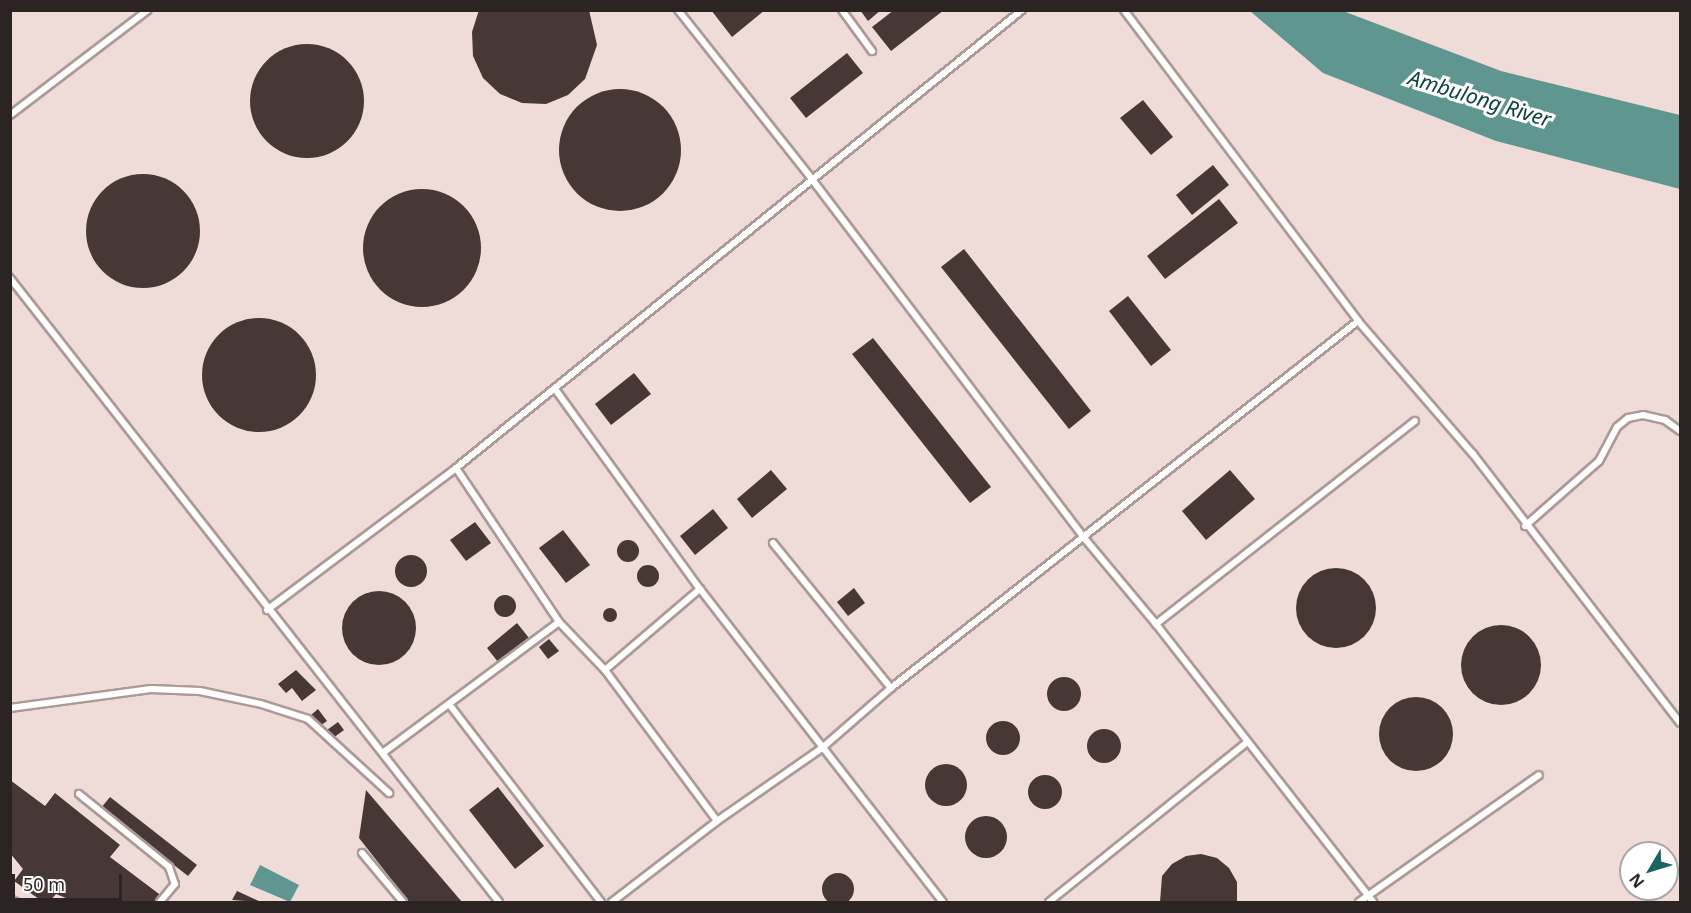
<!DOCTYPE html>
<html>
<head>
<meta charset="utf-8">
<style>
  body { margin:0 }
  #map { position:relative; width:1691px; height:913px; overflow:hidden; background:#efdcd9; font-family:"Noto Sans",sans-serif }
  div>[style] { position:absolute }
  .water>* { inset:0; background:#609690 }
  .building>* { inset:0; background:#473835 }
  .round { border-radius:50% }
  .roads { filter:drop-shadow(2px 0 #ab9a96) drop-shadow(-2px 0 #ab9a96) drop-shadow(0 2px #ab9a96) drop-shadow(0 -2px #ab9a96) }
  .service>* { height:6px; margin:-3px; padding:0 3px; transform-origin:3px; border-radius:3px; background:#fff }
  span { translate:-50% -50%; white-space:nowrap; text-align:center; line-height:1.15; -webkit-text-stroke:6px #fff; paint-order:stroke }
  .water-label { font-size:21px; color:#11433e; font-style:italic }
  .frame { position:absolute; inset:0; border:12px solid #2b2423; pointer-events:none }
  .north { position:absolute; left:1619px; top:841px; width:60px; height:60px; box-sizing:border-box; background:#fff; border:2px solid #aaa7a7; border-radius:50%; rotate:232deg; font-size:16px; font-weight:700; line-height:24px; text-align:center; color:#2b2423 }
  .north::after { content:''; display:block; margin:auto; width:21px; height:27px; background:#1a655f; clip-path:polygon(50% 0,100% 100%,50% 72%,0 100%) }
  .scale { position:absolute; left:12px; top:874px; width:110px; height:27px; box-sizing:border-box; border:3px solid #2b2423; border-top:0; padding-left:8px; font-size:18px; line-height:21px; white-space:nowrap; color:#2b2423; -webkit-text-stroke:4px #fff; paint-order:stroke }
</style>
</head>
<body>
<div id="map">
  <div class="water">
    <div style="clip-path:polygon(1250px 11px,1343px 11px,1501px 71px,1680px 115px,1680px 189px,1496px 141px,1323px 73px)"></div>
    <div style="clip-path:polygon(260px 865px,299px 885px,290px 902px,250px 885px)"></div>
  </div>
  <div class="building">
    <div style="clip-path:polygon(479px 10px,589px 10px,597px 45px,585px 79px,568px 95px,546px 104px,522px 103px,500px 94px,483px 78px,473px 56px,472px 32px)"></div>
    <div style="clip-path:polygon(711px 10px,765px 10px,732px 37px)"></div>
    <div style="clip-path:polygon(860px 10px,881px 10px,868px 21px)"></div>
    <div style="clip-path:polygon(894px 10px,944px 10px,891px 51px,872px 27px)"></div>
    <div class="round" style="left:250px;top:44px;width:114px;height:114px"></div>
    <div style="clip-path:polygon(847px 53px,863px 73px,806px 118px,790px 98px)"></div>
    <div class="round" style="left:559px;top:89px;width:122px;height:122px"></div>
    <div style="clip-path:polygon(1143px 100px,1173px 137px,1151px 155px,1120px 118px)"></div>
    <div style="clip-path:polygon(1213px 165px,1229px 185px,1192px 215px,1176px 195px)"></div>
    <div class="round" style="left:86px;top:174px;width:114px;height:114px"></div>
    <div class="round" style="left:363px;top:189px;width:118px;height:118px"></div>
    <div style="clip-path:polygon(1219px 199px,1238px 223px,1165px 279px,1147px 256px)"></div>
    <div style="clip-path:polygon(964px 249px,1091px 411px,1069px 429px,941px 267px)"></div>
    <div style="clip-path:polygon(1128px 296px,1171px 350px,1151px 366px,1109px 311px)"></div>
    <div class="round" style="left:202px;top:318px;width:114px;height:114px"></div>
    <div style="clip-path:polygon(873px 338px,991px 487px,970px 503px,852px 354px)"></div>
    <div style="clip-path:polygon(634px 373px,651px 394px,611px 425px,595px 404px)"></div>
    <div style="clip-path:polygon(771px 470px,787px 489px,752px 518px,737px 499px)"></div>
    <div style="clip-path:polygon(1230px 470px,1255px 499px,1206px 540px,1182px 511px)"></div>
    <div style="clip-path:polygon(713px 509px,728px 528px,695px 555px,680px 536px)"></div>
    <div style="clip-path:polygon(475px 522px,491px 543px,466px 561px,450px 540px)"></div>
    <div style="clip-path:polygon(563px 530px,590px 565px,566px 583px,539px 548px)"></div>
    <div class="round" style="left:617px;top:540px;width:22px;height:22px"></div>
    <div class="round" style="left:395px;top:555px;width:32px;height:32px"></div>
    <div class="round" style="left:637px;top:565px;width:22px;height:22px"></div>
    <div class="round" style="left:1296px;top:568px;width:80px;height:80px"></div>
    <div style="clip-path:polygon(854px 588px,865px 603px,848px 616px,837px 602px)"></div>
    <div class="round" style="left:342px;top:591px;width:74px;height:74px"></div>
    <div class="round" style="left:494px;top:595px;width:22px;height:22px"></div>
    <div class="round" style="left:603px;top:608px;width:14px;height:14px"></div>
    <div style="clip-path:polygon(517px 623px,529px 638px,498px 662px,487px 648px)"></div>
    <div class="round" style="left:1461px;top:625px;width:80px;height:80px"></div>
    <div style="clip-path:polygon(549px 639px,559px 651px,548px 659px,539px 647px)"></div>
    <div style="clip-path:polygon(296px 670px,316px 690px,302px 701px,292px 688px,286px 693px,278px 684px)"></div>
    <div class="round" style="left:1047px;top:677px;width:34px;height:34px"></div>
    <div class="round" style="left:1379px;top:697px;width:74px;height:74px"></div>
    <div style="clip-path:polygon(318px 709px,327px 721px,320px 726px,311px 715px)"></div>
    <div class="round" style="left:986px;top:721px;width:34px;height:34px"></div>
    <div style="clip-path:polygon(338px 722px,344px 730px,333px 738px,327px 730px)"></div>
    <div class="round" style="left:1087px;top:729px;width:34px;height:34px"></div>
    <div class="round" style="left:925px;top:764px;width:42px;height:42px"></div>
    <div class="round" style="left:1028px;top:775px;width:34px;height:34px"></div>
    <div style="clip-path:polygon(10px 780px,45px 806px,55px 793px,120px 845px,110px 857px,163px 897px,159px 902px,76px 902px,56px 894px,49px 902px,43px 902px,14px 881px,23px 869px,10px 853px)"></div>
    <div style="clip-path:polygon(498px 787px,544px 846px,515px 869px,469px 810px)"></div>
    <div style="clip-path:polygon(366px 790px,462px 902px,409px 902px,359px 838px)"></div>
    <div style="clip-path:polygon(110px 797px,197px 865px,188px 876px,101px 808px)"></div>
    <div class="round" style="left:965px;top:816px;width:42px;height:42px"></div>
    <div style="clip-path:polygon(1201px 854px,1217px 858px,1229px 868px,1237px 882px,1237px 902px,1160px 902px,1162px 876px,1172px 864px,1186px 856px)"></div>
    <div class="round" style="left:822px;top:873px;width:32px;height:32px"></div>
    <div style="clip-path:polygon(237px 891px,261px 902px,232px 900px)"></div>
  </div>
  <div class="roads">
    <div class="service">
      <div style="left:678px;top:10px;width:214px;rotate:51.6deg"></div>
      <div style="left:811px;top:178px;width:453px;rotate:52.8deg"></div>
      <div style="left:1085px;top:539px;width:111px;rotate:50.1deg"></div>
      <div style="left:1156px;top:624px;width:353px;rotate:52deg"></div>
      <div style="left:842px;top:10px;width:51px;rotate:53.8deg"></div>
      <div style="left:1124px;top:10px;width:389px;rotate:53deg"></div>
      <div style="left:1358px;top:321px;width:176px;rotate:49.2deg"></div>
      <div style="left:1473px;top:454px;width:339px;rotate:52.4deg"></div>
      <div style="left:10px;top:115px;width:173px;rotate:-37.3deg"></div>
      <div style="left:10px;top:278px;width:793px;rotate:51.92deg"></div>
      <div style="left:555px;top:389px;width:247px;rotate:54.1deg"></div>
      <div style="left:700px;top:589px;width:396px;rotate:52.2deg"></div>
      <div style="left:456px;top:468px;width:185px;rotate:56.2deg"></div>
      <div style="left:559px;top:622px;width:66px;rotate:46.2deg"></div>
      <div style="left:605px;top:670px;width:188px;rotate:53.4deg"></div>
      <div style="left:1525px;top:526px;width:98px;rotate:-41.3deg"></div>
      <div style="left:1599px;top:461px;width:38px;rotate:-62deg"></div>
      <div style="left:1617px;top:427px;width:14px;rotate:-39deg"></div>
      <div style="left:1628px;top:418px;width:15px;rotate:-11deg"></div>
      <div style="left:1643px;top:415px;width:23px;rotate:13deg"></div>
      <div style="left:1665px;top:420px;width:19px;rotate:36deg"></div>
      <div style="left:773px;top:543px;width:187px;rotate:50.9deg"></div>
      <div style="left:267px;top:610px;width:236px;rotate:-36.9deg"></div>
      <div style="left:456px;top:468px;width:728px;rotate:-38.98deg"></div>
      <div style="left:1156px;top:624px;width:329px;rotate:-38.1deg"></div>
      <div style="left:605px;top:670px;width:125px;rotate:-40.5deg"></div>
      <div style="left:449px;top:704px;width:250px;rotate:52.5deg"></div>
      <div style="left:10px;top:708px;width:142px;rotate:-7.7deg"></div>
      <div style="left:151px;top:689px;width:49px;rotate:2.3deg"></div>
      <div style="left:200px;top:691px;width:62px;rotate:12deg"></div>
      <div style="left:261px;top:704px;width:49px;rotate:17.7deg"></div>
      <div style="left:308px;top:719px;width:110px;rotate:42.4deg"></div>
      <div style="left:384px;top:752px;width:218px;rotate:-36.6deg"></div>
      <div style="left:79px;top:794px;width:116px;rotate:39deg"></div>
      <div style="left:169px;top:867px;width:18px;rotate:71deg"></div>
      <div style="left:175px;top:884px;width:23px;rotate:130deg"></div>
      <div style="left:362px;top:853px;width:64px;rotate:50.1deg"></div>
      <div style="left:10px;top:899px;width:7px;rotate:27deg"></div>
      <div style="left:612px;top:902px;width:133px;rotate:-37.6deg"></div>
      <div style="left:717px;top:821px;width:128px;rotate:-34.8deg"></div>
      <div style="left:822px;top:748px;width:91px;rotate:-41deg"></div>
      <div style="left:891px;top:688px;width:594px;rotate:-38.16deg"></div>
      <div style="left:1049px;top:902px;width:253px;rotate:-38.9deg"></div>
      <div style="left:1359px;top:902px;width:220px;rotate:-35.2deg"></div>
    </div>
  </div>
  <div class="water-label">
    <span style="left:1480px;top:98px;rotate:17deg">Ambulong River</span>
  </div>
  <div class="frame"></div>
  <div class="north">N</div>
  <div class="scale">50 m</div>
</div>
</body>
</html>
